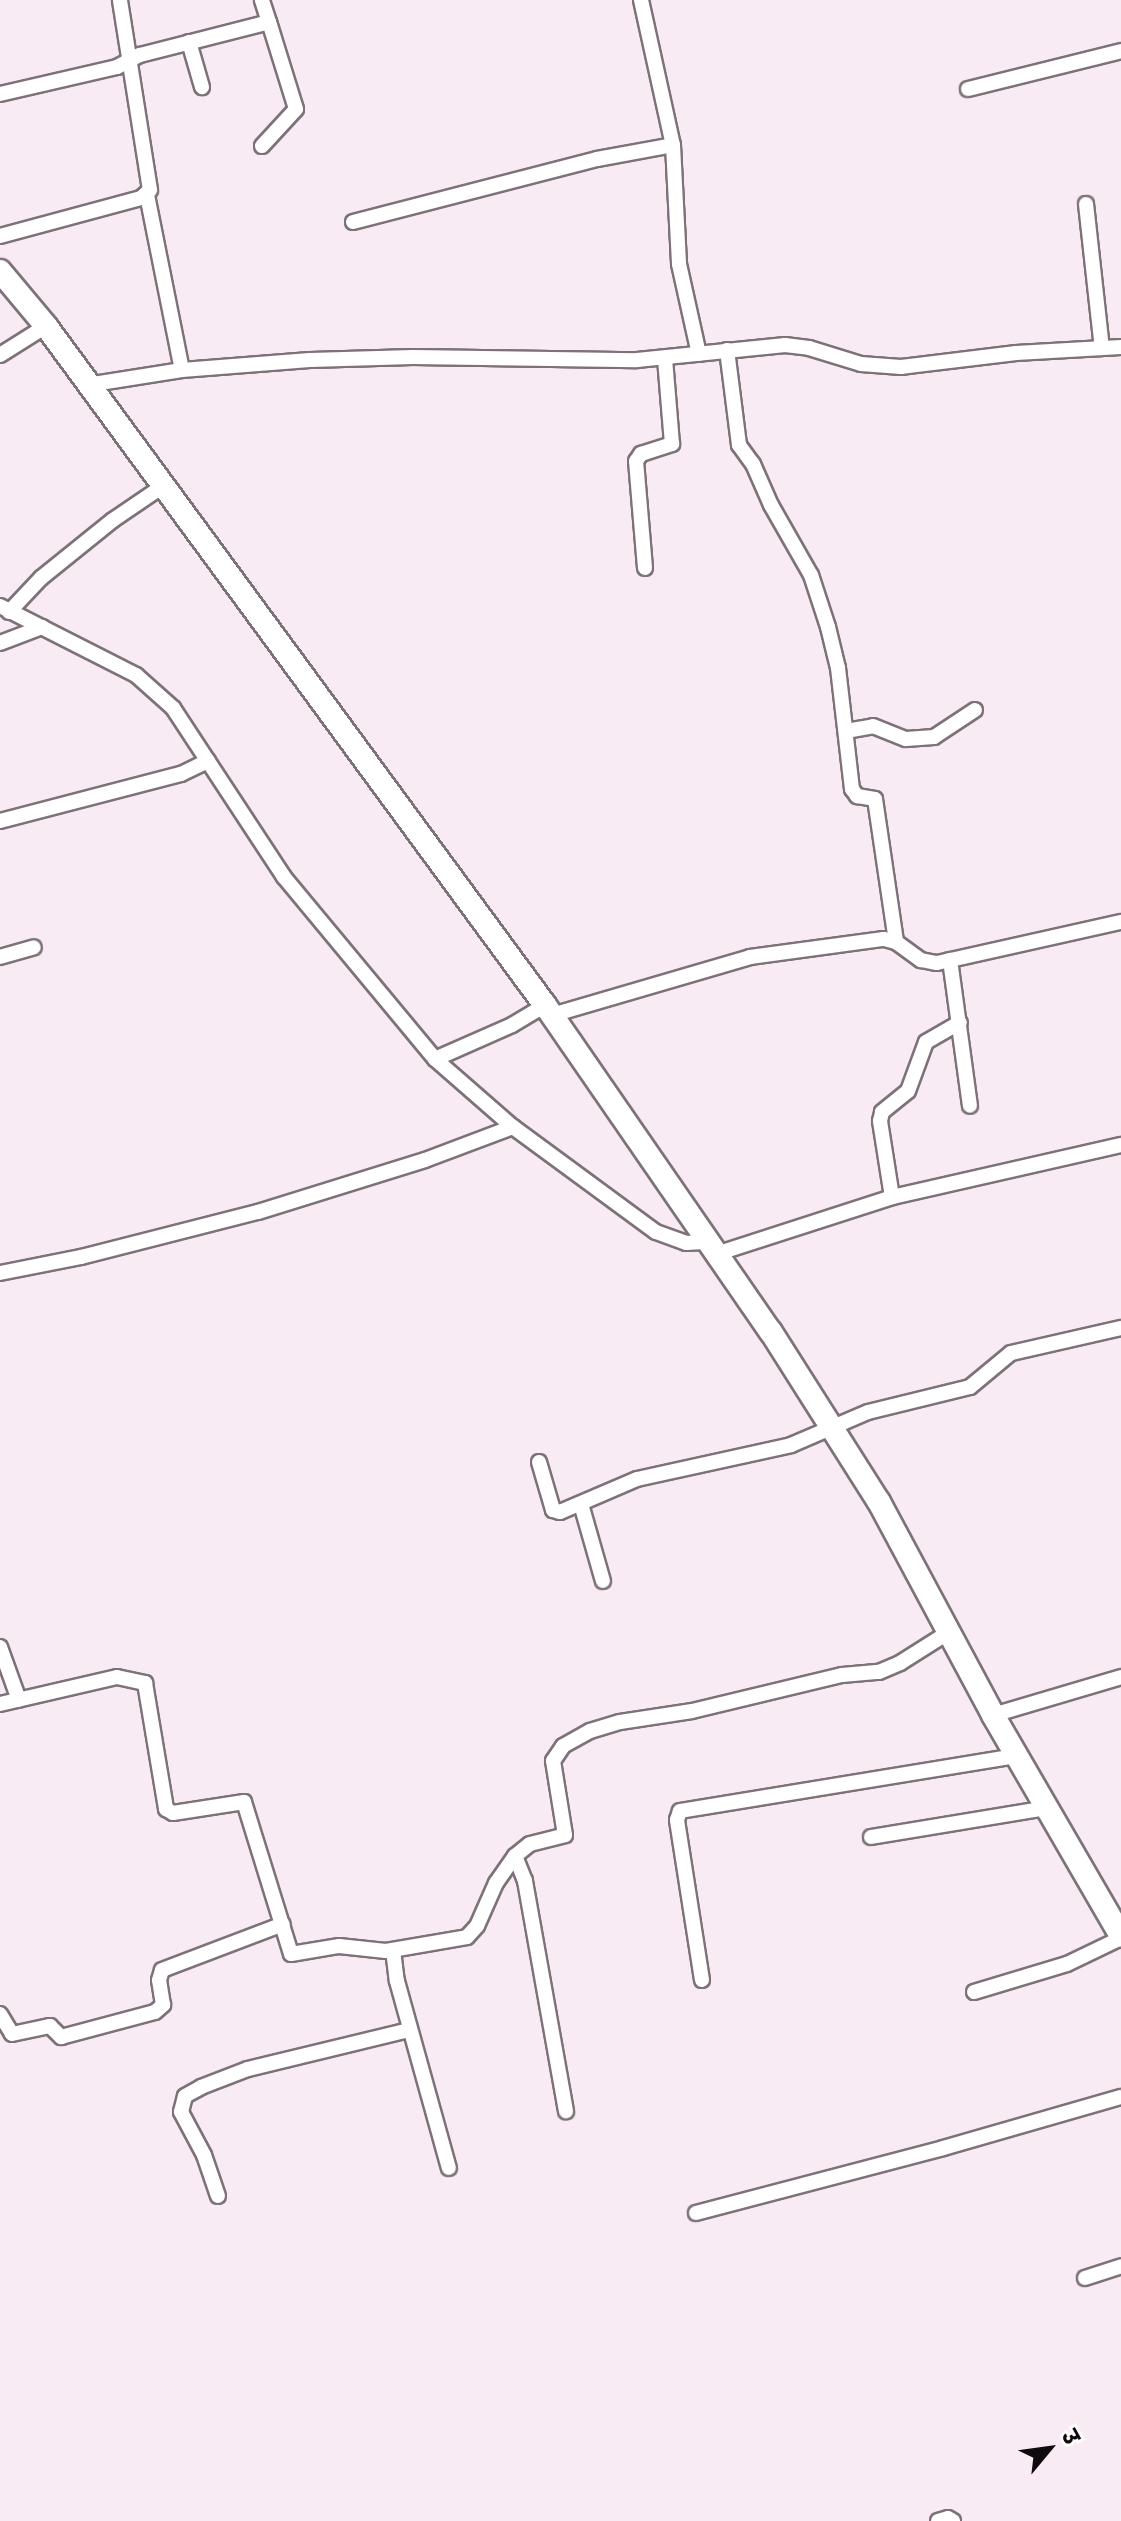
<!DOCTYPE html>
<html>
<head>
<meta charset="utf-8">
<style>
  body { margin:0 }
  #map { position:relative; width:1121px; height:2521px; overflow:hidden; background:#f8ebf3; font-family:Poppins,"Noto Sans Devanagari",sans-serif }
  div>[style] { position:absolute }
  .roads { filter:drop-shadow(2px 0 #7d7279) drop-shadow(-2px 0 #7d7279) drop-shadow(0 2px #7d7279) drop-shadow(0 -2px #7d7279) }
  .minor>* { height:14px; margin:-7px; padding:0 7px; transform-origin:7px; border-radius:7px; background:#fff }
  .primary>* { height:22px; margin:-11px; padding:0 11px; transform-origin:11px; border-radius:11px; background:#fff }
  span { translate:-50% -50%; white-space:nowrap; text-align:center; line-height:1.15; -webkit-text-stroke:7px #fefcfd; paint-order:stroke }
  .north { position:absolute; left:1009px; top:2409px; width:80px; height:80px; -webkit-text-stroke:6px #fefcfd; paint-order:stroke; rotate:61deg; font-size:22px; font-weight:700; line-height:32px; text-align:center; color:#0e0a0d }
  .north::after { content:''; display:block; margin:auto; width:28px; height:36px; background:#0e0a0d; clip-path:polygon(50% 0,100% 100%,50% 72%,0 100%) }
</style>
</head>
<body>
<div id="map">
  <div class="roads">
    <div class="minor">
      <div style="left:641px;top:0;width:148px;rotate:77.6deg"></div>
      <div style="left:673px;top:145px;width:119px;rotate:87.1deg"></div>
      <div style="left:679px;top:264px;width:92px;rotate:77.5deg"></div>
      <div style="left:189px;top:42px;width:47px;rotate:73.9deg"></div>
      <div style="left:968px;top:89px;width:158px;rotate:-13.9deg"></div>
      <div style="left:0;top:94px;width:120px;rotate:-13deg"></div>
      <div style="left:117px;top:67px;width:26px;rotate:-28deg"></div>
      <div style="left:140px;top:55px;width:133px;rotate:-14.3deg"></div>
      <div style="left:269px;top:22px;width:23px;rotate:-108deg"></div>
      <div style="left:262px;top:146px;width:50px;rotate:-47.4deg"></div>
      <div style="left:296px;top:109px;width:91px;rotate:-107.2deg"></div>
      <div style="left:147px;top:195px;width:178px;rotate:78.7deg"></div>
      <div style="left:1086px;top:204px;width:145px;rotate:83.7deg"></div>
      <div style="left:353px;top:222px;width:252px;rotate:-14.5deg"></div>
      <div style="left:597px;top:159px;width:77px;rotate:-10.4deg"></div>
      <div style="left:0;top:236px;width:146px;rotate:-15.1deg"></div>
      <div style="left:141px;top:198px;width:12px;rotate:-42deg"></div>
      <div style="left:150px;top:190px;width:192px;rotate:-99deg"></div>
      <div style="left:727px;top:350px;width:96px;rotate:82.8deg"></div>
      <div style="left:739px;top:445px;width:24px;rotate:54deg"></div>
      <div style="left:753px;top:464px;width:45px;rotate:66.3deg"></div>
      <div style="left:771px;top:505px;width:81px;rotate:60.3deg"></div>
      <div style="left:811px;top:575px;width:55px;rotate:71.9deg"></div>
      <div style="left:828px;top:627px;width:42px;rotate:76.3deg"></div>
      <div style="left:838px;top:668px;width:122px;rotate:83.4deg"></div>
      <div style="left:852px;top:789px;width:9px;rotate:54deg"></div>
      <div style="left:857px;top:796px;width:18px;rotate:9deg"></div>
      <div style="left:875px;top:799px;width:145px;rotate:81.6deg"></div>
      <div style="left:0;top:355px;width:54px;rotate:-32.2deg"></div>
      <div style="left:87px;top:385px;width:96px;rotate:-9deg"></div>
      <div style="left:182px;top:370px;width:128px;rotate:-4.5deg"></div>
      <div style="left:310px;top:360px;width:103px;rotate:-1.7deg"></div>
      <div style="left:413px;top:357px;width:224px;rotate:0.8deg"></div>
      <div style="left:637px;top:360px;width:149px;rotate:-5.8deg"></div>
      <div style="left:785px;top:345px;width:24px;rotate:7deg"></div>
      <div style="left:809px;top:348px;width:54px;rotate:17.1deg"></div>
      <div style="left:861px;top:364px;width:40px;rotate:4.3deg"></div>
      <div style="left:901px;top:367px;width:116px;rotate:-6.9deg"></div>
      <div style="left:1016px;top:353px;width:105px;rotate:-3.3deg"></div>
      <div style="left:645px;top:568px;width:107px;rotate:-94.8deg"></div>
      <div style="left:636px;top:461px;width:9px;rotate:-54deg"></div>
      <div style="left:641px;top:454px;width:33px;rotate:-18deg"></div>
      <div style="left:672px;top:444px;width:86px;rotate:-94.7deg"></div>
      <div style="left:0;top:606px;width:153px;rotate:26.9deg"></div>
      <div style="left:136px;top:675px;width:50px;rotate:41.7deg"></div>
      <div style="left:173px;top:708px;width:202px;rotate:56.7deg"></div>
      <div style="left:284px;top:877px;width:236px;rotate:50.3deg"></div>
      <div style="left:435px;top:1059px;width:103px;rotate:41.1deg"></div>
      <div style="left:513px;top:1127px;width:177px;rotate:36.3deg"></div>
      <div style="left:656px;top:1232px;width:32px;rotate:20deg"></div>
      <div style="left:686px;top:1243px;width:22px;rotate:-3deg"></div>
      <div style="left:9px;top:612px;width:47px;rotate:-46.7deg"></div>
      <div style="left:41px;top:578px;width:92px;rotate:-38.9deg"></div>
      <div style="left:113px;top:520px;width:60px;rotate:-34.2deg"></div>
      <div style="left:0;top:643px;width:45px;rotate:-20.9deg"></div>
      <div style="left:846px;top:731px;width:27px;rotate:-10deg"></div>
      <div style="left:873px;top:726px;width:35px;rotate:22deg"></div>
      <div style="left:906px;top:739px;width:28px;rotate:-4deg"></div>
      <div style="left:934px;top:737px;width:49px;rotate:-33.4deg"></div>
      <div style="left:0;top:821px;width:187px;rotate:-14.6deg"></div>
      <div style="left:181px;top:774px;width:30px;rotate:-26deg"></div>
      <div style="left:0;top:957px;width:35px;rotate:-16deg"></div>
      <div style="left:950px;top:960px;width:147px;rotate:82.2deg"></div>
      <div style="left:552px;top:1015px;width:206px;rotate:-16.3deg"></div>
      <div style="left:750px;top:957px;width:135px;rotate:-7.7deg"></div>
      <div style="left:884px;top:939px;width:12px;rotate:14deg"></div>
      <div style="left:896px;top:942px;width:31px;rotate:36deg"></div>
      <div style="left:921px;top:960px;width:16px;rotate:11deg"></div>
      <div style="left:937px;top:963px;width:189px;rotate:-12.6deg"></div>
      <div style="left:435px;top:1059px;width:84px;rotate:-23.8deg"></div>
      <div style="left:512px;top:1025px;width:39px;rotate:-31deg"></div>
      <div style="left:892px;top:1197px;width:235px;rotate:-12.8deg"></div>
      <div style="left:716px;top:1254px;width:185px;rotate:-17.9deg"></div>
      <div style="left:892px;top:1197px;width:77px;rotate:-99deg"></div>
      <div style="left:880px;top:1121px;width:9px;rotate:-77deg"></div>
      <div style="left:882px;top:1112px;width:33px;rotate:-39deg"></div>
      <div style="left:908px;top:1091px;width:52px;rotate:-69.8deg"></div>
      <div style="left:926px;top:1042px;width:39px;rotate:-30deg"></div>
      <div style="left:0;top:1273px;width:83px;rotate:-11.2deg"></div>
      <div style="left:81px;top:1257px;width:183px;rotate:-14.3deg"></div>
      <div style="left:258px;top:1212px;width:175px;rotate:-17.3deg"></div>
      <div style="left:425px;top:1160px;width:94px;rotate:-20.6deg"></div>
      <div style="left:539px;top:1462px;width:50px;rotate:73.7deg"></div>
      <div style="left:553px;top:1510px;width:7px;rotate:16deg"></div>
      <div style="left:560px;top:1512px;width:84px;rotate:-23.2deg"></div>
      <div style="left:637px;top:1479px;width:158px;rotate:-12.4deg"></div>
      <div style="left:791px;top:1445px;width:84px;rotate:-23.2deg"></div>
      <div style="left:868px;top:1412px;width:105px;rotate:-13.8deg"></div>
      <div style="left:970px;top:1387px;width:53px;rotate:-39.7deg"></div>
      <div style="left:1011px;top:1353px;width:113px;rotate:-12.8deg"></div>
      <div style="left:581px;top:1504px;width:80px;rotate:74.1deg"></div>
      <div style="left:0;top:1647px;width:56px;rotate:70.3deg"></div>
      <div style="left:0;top:1704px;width:120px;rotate:-13deg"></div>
      <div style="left:117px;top:1677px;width:29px;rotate:12deg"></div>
      <div style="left:145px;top:1683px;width:128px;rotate:80.5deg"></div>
      <div style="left:166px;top:1809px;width:8px;rotate:30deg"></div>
      <div style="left:173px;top:1813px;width:72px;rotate:-8.8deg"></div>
      <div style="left:244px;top:1802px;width:159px;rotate:72.8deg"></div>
      <div style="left:291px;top:1954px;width:49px;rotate:-9.5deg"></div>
      <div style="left:339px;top:1946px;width:47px;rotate:6.1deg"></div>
      <div style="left:386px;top:1951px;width:82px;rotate:-9.8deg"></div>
      <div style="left:467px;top:1937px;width:15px;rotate:-48deg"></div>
      <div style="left:477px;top:1926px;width:47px;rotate:-66.2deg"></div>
      <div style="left:496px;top:1883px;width:33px;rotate:-55deg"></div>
      <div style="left:515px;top:1856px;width:19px;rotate:-39deg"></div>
      <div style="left:530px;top:1844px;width:36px;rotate:-14deg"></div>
      <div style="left:565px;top:1835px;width:75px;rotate:-99.2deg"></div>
      <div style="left:553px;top:1761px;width:18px;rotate:-56deg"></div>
      <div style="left:563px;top:1746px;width:31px;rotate:-29deg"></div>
      <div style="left:590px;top:1731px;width:31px;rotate:-17deg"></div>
      <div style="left:620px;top:1722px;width:73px;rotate:-8.7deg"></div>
      <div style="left:692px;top:1711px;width:154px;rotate:-13.5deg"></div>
      <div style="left:842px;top:1675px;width:37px;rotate:-5deg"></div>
      <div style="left:879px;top:1672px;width:23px;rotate:-23deg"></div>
      <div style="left:900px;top:1663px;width:58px;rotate:-32.3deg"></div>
      <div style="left:993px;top:1715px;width:134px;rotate:-16.5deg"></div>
      <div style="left:871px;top:1837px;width:178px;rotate:-9.4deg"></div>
      <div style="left:515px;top:1856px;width:27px;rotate:68deg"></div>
      <div style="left:525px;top:1881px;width:234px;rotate:79.9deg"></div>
      <div style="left:393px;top:1950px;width:31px;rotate:83deg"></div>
      <div style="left:397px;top:1981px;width:194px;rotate:74.5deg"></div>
      <div style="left:702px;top:1980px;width:162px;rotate:-98.9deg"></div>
      <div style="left:677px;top:1820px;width:9px;rotate:-72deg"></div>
      <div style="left:680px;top:1811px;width:341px;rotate:-9.3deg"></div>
      <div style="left:974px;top:1992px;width:97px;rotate:-16.8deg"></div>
      <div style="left:1067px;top:1964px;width:60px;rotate:-25.7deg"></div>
      <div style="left:0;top:2014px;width:23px;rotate:59deg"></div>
      <div style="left:12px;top:2034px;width:39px;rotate:-12deg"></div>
      <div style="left:50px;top:2026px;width:16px;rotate:45deg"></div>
      <div style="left:61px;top:2037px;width:97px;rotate:-14.9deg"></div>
      <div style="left:155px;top:2012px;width:11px;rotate:-41deg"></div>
      <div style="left:163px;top:2005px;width:25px;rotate:-99deg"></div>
      <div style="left:159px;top:1980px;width:10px;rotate:-73deg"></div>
      <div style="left:162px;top:1970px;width:129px;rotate:-20.8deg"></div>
      <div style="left:218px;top:2196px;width:43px;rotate:-108.9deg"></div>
      <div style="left:204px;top:2155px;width:49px;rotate:-118.1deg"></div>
      <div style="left:181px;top:2112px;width:16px;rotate:-76deg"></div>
      <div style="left:185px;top:2096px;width:18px;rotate:-29deg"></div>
      <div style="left:201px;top:2087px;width:50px;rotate:-21deg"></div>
      <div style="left:248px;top:2069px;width:166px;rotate:-13.6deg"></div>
      <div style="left:696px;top:2213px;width:255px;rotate:-14.7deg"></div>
      <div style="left:943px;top:2148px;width:185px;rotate:-16deg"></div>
      <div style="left:1085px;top:2278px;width:38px;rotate:-18deg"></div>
      <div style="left:938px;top:2521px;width:10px;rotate:-17deg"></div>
      <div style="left:948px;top:2518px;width:6px;rotate:31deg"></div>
    </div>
    <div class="primary">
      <div style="left:0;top:271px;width:72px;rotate:50.1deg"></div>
      <div style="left:46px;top:326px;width:843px;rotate:53.69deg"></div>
      <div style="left:545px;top:1005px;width:397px;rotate:55.4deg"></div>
      <div style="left:771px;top:1332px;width:201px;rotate:57.6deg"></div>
      <div style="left:879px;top:1502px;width:242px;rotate:61.8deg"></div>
      <div style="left:993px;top:1715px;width:255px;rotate:59.9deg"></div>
    </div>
  </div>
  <div class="north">उ</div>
</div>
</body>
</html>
